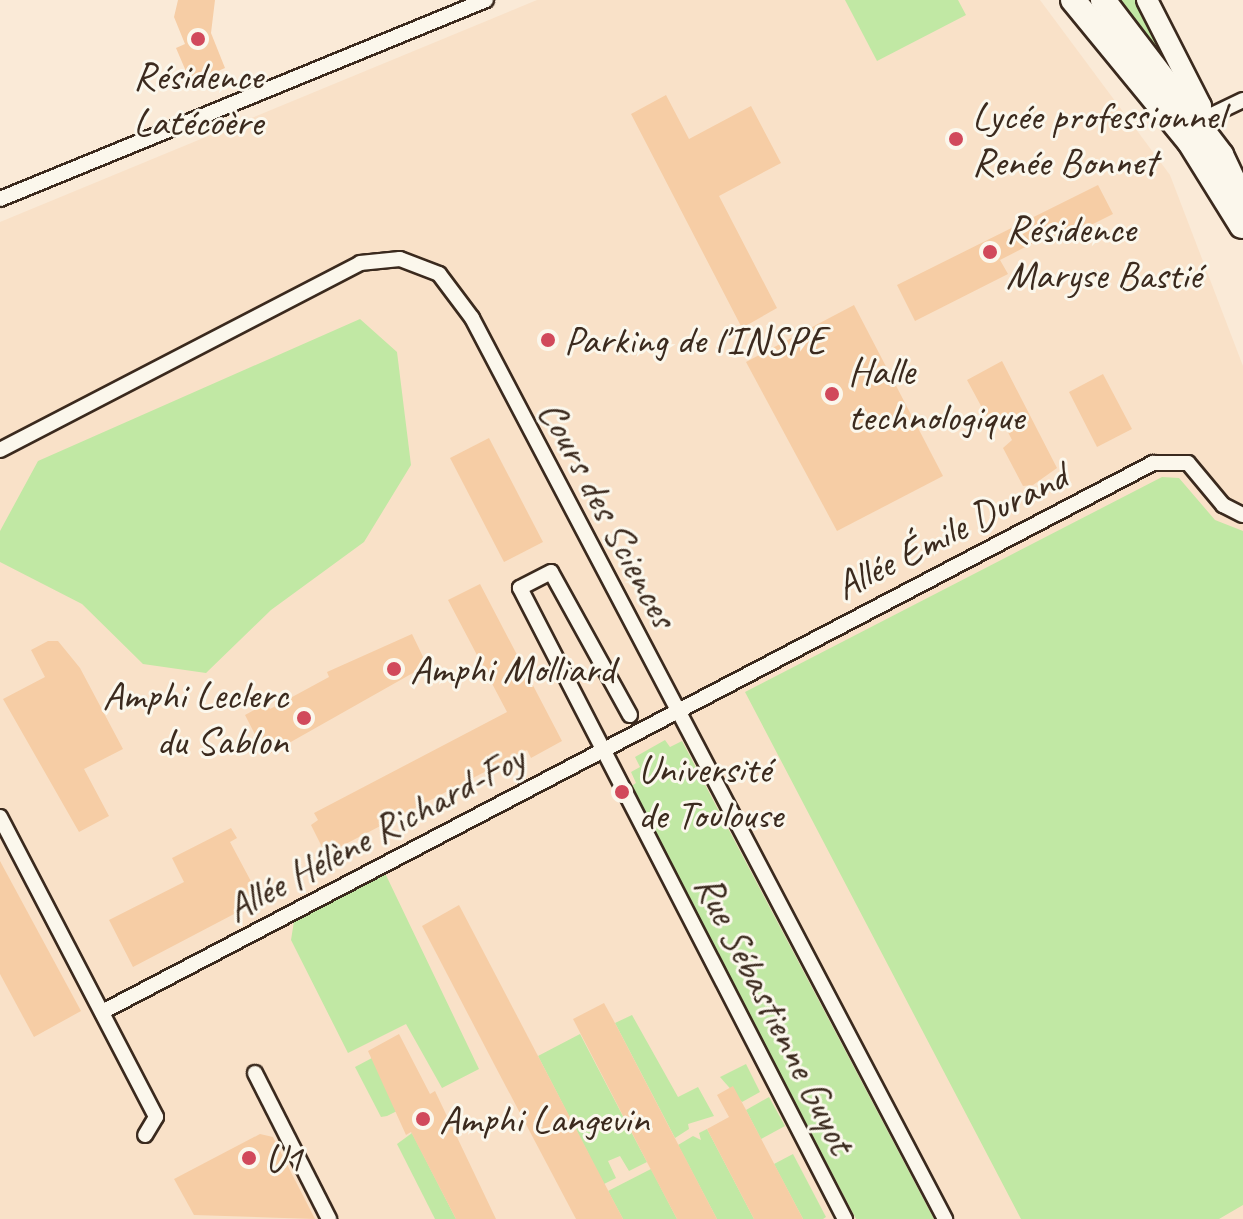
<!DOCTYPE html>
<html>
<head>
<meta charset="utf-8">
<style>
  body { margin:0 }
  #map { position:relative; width:1243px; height:1219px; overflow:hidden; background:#faead7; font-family:Caveat,sans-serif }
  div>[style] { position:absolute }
  .built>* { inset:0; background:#f9e1c8 }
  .green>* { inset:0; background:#c1e8a4 }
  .building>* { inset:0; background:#f6cda5 }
  .roads { filter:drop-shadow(2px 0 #3b2a1e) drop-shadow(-2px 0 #3b2a1e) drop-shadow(0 2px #3b2a1e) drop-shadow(0 -2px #3b2a1e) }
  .street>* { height:14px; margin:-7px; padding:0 7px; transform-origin:7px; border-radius:7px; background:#fbf7ec }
  .secondary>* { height:20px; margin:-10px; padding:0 10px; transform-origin:10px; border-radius:10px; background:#fbf7ec }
  .primary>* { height:24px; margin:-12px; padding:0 12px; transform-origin:12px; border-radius:12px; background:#fbf7ec }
  .dots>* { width:22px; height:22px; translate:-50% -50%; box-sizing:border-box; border:4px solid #fbf7ec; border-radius:50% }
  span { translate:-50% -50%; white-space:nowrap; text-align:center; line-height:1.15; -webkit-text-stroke:6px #fbf7ec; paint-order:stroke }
  .poi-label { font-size:40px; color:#3b2a1e }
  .left { translate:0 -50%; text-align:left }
  .right { translate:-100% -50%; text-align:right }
  .street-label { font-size:40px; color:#3b2a1e }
</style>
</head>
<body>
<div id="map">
  <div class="built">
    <div style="clip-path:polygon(537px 0,1040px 0,1170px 175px,1243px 366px,1243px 1219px,0 1219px,0 222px)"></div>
  </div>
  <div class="green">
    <div style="clip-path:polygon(845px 0,958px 0,966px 15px,877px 61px)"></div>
    <div style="clip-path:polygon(1113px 0,1143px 0,1179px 82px)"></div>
    <div style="clip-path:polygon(360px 319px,397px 352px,411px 465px,364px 542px,271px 610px,206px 673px,143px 664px,82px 604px,0 562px,0 531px,38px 461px)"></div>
    <div style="clip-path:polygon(1162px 477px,1179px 478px,1215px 520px,1243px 531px,1243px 1205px,1219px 1219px,1021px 1219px,745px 692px)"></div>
    <div style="clip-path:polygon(665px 740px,670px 747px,682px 741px,934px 1219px,856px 1219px,630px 787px,636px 783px,631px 772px,640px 767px,635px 757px)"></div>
    <div style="clip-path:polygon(384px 871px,479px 1069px,442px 1088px,406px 1024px,348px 1053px,291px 940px,295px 915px)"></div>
    <div style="clip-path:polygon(632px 1015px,678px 1097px,698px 1087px,714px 1116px,688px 1124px,689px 1129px,675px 1138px,615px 1023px)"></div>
    <div style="clip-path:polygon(580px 1034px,647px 1162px,629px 1171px,620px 1156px,608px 1161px,616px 1178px,604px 1184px,538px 1056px)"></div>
    <div style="clip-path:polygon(372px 1058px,399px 1110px,387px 1116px,381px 1117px,355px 1067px)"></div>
    <div style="clip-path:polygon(746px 1064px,760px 1092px,742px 1102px,720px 1077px)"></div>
    <div style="clip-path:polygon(769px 1097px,785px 1126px,761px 1139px,746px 1110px)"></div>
    <div style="clip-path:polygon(707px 1129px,754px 1219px,717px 1219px,678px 1145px,693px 1136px,701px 1140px,699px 1133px)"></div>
    <div style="clip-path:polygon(412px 1133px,456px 1219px,435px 1219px,397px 1144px)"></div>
    <div style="clip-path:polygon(793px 1154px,826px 1217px,823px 1219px,803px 1219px,774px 1164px)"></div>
    <div style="clip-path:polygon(651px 1169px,677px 1219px,623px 1219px,608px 1191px)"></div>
  </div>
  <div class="building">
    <div style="clip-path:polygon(178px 0,215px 0,211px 33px,225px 68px,191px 83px,176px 48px,185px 44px,174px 17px)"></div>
    <div style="clip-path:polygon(666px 95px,689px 139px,751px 106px,781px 163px,719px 196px,777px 308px,742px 328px,631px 114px)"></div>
    <div style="clip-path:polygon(1098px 185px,1113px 214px,1053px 244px,1049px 235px,1000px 260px,1008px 274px,915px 321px,897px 285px)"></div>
    <div style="clip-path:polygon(854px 305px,943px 476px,837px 531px,746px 362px)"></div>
    <div style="clip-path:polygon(1002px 361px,1057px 468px,1033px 485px,1023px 486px,1003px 448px,1012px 440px,999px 415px,987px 417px,967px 380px)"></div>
    <div style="clip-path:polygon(1103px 374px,1132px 429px,1097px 447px,1069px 392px)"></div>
    <div style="clip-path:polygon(489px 438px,543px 542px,504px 562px,450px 458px)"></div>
    <div style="clip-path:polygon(480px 584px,562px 741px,531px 758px,527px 750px,334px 850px,330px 843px,322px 847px,311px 825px,318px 820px,314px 813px,507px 712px,448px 600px)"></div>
    <div style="clip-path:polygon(412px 634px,427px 665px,266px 756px,245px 715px,267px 703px,270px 709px,329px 677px,327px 672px)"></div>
    <div style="clip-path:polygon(48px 641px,58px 641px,80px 668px,123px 749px,84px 769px,109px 816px,79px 832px,3px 699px,45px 677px,31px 650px)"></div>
    <div style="clip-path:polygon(231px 828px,237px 838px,230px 842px,261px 900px,133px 967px,109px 920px,184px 882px,172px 858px)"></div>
    <div style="clip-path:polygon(0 861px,81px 1011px,34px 1037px,0 974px)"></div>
    <div style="clip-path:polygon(459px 905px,538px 1056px,623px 1219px,576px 1219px,493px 1062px,422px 926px)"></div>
    <div style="clip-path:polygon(604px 1003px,615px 1023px,717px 1219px,677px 1219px,649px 1166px,573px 1019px)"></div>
    <div style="clip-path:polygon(399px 1034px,430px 1094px,435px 1091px,496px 1219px,456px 1219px,411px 1132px,406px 1135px,368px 1051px)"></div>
    <div style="clip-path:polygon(733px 1086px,745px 1108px,803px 1219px,754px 1219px,707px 1129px,729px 1117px,717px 1095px)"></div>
    <div style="clip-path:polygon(260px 1134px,273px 1137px,315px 1219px,194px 1215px,174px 1179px)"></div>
  </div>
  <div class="roads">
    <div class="street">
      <div style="left:1195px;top:123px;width:53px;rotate:-25.6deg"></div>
      <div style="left:0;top:199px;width:525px;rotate:-22.27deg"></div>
      <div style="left:0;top:450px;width:406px;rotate:-27.4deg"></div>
      <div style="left:360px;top:263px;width:40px;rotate:-5.7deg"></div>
      <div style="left:400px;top:259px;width:42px;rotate:21deg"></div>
      <div style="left:439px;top:274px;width:55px;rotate:53.1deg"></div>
      <div style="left:472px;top:318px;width:1018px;rotate:62.3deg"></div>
      <div style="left:630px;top:715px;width:163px;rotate:-118.9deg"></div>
      <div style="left:551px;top:572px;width:35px;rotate:153deg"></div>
      <div style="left:520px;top:588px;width:710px;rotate:62.75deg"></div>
      <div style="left:0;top:817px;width:338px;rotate:62.5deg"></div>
      <div style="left:156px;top:1117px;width:21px;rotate:121deg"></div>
      <div style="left:102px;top:1012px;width:1186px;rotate:-27.58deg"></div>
      <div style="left:1153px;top:463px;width:35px"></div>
      <div style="left:1188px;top:463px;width:55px;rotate:50.2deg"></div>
      <div style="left:1223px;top:505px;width:22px;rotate:27deg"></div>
      <div style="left:255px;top:1073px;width:164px;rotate:63.1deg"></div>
    </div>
    <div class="secondary">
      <div style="left:1147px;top:0;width:119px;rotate:63deg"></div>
      <div style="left:1201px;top:106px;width:17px;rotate:97deg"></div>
    </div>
    <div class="primary">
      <div style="left:1073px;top:0;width:183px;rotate:50.6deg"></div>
      <div style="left:1189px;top:141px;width:100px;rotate:58.1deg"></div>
      <div style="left:1103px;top:0;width:195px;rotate:52.7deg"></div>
      <div style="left:1221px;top:155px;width:42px;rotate:64.7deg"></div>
      <div style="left:1239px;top:193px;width:32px;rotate:85deg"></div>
    </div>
  </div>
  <div class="dots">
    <div style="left:198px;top:39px;background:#d1495b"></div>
    <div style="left:956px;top:139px;background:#d1495b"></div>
    <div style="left:990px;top:252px;background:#d1495b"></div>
    <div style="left:548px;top:340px;background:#d1495b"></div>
    <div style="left:832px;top:394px;background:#d1495b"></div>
    <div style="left:394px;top:669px;background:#d1495b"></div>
    <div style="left:304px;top:718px;background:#d1495b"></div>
    <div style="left:622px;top:792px;background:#d1495b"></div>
    <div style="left:423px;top:1119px;background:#d1495b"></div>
    <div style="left:249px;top:1158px;background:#d1495b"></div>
  </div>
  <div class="poi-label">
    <span style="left:198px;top:99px">Résidence<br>Latécoère</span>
    <span class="left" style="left:972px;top:139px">Lycée professionnel<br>Renée Bonnet</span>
    <span class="left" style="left:1006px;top:252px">Résidence<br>Maryse Bastié</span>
    <span class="left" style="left:564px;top:340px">Parking de l'INSPE</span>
    <span class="left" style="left:848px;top:394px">Halle<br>technologique</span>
    <span class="left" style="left:410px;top:669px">Amphi Molliard</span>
    <span class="right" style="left:288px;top:718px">Amphi Leclerc<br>du Sablon</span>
    <span class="left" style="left:638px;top:792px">Université<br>de Toulouse</span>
    <span class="left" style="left:439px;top:1119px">Amphi Langevin</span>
    <span class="left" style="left:265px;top:1158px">U1</span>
  </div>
  <div class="street-label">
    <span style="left:608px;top:514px;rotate:62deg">Cours des Sciences</span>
    <span style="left:951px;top:531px;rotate:-27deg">Allée Émile Durand</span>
    <span style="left:375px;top:833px;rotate:-28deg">Allée Hélène Richard-Foy</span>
    <span style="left:775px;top:1014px;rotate:63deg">Rue Sébastienne Guyot</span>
  </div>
</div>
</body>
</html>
